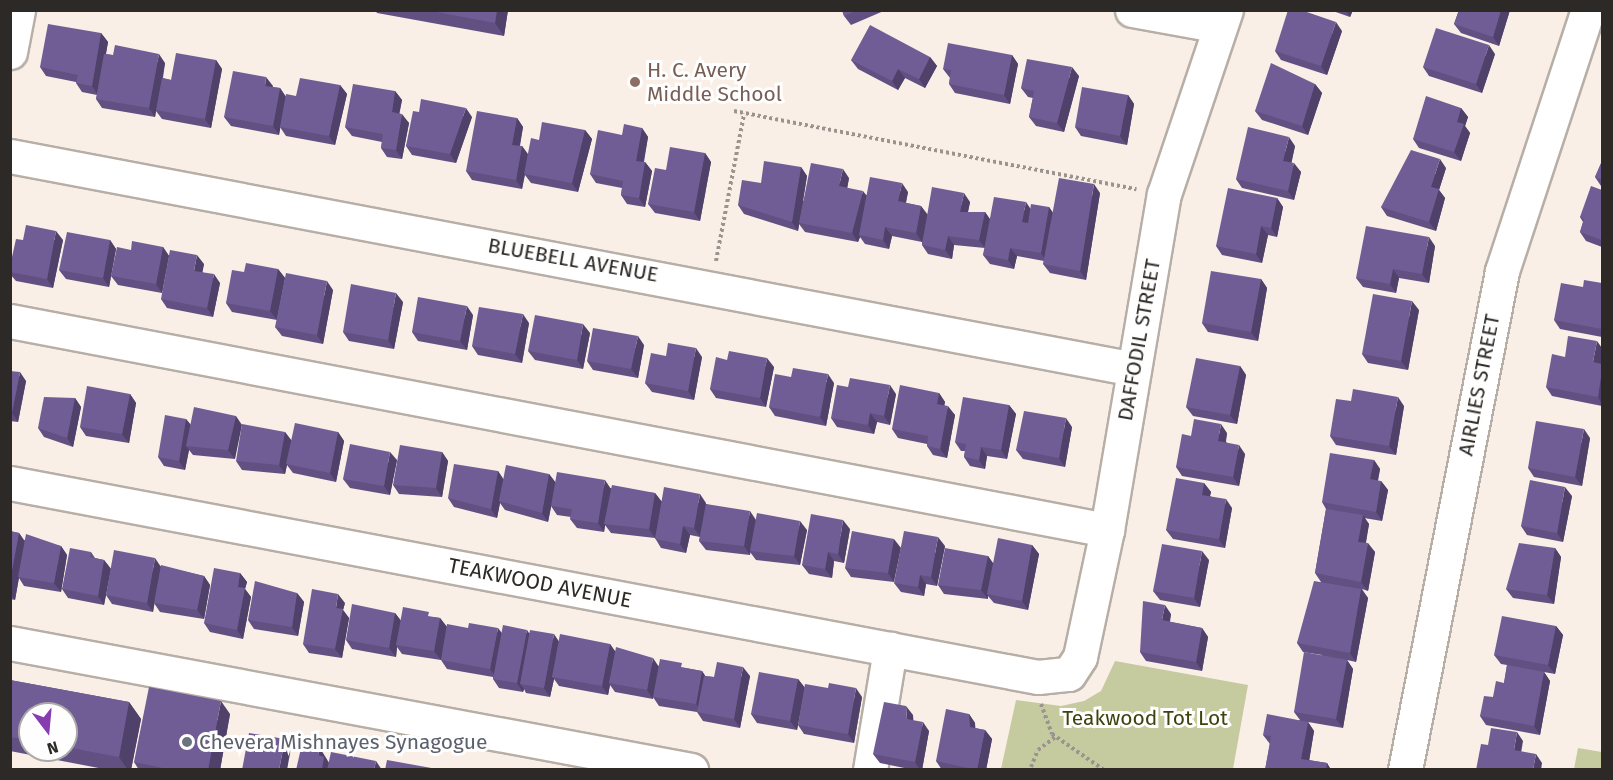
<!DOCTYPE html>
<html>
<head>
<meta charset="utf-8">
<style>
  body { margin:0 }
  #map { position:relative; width:1613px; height:780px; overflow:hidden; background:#f9efe7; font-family:"Fira Sans",sans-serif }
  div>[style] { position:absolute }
  .green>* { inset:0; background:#c6ca9f }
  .path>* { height:4px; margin-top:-2px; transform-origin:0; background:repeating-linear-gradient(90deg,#9b948e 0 3px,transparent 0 6px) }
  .roads { filter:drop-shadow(2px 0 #b7aea6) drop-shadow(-2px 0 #b7aea6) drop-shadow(0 2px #b7aea6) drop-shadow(0 -2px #b7aea6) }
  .minor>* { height:33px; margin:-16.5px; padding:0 16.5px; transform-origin:16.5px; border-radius:16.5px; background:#fff }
  .wall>* { inset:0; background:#615081 }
  .shaded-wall>* { inset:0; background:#4f4169 }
  .building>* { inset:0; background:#715d96 }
  .dots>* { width:16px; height:16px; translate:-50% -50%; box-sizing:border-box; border:3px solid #fefefe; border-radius:50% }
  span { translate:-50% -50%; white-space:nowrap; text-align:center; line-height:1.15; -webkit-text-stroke:6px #fefefe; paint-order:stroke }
  .education-label { font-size:21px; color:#785e54 }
  .left { translate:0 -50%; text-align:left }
  .street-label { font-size:21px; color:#2c2926 }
  .park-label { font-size:21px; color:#3f420d }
  .worship-label { font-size:21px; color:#5b616d }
  .frame { position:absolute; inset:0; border:12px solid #2c2926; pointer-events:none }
  .north { position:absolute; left:18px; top:702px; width:60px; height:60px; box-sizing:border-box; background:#fefefe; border:2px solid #aaa9a8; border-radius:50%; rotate:164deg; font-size:16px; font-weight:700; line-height:24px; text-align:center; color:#2c2926 }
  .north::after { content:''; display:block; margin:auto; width:21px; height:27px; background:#863daf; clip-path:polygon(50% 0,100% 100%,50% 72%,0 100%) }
</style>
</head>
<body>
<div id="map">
  <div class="green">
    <div style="clip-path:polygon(1115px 661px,1248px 685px,1233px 769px,1001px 769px,1016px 700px,1061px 706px,1084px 701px,1101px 691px)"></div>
    <div style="clip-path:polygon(1578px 748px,1602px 752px,1602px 769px,1574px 769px)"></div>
  </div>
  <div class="path">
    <div style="left:734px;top:111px;width:410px;rotate:11deg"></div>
    <div style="left:716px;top:261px;width:150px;rotate:-79.2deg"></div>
    <div style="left:1041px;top:704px;width:32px;rotate:70deg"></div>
    <div style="left:1052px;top:734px;width:63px;rotate:34.7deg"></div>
    <div style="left:1031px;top:767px;width:18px;rotate:-68deg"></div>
    <div style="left:1038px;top:750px;width:21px;rotate:-37deg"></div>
  </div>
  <div class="roads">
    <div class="minor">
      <div style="left:1132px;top:10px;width:89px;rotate:10.3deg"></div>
      <div style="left:10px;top:52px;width:43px;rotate:-79.2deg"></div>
      <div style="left:10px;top:156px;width:1144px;rotate:10.73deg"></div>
      <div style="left:10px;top:321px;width:1117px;rotate:10.79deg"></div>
      <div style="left:10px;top:483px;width:1046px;rotate:10.69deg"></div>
      <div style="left:1038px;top:677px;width:31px;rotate:-6deg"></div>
      <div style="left:1069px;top:674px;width:20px;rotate:-57deg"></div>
      <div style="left:1080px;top:657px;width:130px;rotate:-78deg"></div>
      <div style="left:1107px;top:530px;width:341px;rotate:-80.4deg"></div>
      <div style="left:1164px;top:194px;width:194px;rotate:-71.4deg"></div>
      <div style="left:10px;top:643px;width:693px;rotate:10.56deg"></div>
      <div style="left:870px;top:770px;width:123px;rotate:-80.6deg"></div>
      <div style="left:1405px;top:770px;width:508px;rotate:-79deg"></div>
      <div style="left:1502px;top:271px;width:275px;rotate:-71.8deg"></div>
    </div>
  </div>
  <div class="wall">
    <div style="clip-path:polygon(375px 10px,508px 10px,504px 36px,377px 13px)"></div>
    <div style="clip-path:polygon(842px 10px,886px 10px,851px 25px,844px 16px)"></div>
    <div style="clip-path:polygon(1330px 10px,1353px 10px,1350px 17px)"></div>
    <div style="clip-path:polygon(1459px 10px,1510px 10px,1499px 46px,1461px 33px,1454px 24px)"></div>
    <div style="clip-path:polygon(1342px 31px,1327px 75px,1281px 60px,1275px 51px)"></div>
    <div style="clip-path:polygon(101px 33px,108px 42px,106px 54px,165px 63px,163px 78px,171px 80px,216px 60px,222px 69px,211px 128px,162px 119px,156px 111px,155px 117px,102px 108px,96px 99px,97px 95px,82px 92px,76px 83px,76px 82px,46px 76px,40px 67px)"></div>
    <div style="clip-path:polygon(1495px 54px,1482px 93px,1429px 76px,1423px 67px)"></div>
    <div style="clip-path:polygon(1012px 55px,1018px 64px,1010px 104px,955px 93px,949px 84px,950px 78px,943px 69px)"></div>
    <div style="clip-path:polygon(930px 57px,937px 66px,925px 88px,905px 78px,898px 90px,858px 69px,851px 60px)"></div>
    <div style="clip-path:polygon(1079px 76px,1064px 132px,1036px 126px,1029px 117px,1033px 98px,1028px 97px,1021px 88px)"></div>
    <div style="clip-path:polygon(1315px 84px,1322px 93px,1308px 135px,1262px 120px,1255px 111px)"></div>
    <div style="clip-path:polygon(340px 85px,347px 94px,335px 145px,286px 136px,280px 127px,279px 135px,231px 126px,224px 117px,273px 86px,272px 87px,280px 88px,286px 97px,296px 96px)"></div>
    <div style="clip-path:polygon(395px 91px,402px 100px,399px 113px,409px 123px,402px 159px,387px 157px,381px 148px,382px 142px,352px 136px,345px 127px)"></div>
    <div style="clip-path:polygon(1128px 95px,1134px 104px,1127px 145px,1081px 136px,1075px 127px)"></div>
    <div style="clip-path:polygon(1461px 108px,1468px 117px,1465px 126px,1470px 133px,1461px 161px,1419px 148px,1413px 139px)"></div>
    <div style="clip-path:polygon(419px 112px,472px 117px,456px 163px,412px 155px,406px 146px)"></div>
    <div style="clip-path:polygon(517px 118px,523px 127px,520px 146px,522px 146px,528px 154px,539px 140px,585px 130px,592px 139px,578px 192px,531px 183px,525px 175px,522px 189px,472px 180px,466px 171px)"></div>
    <div style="clip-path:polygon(642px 128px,648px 137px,644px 162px,645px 162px,652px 171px,645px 207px,627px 204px,621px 195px,622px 188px,596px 183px,590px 174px,622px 135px)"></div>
    <div style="clip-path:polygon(1295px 146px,1291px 163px,1301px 172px,1294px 200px,1242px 188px,1236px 179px)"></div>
    <div style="clip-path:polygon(705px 153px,711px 162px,700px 221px,655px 213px,648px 204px,666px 170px)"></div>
    <div style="clip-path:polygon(1602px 161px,1602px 187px,1601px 186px,1595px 177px)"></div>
    <div style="clip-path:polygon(801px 167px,807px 176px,803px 201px,849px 178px,847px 188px,866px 195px,908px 192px,906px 203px,921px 206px,927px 215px,970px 202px,968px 212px,985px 212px,990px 219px,1030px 209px,1049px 207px,1053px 213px,1100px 193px,1086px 280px,1050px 273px,1043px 264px,1044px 261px,1017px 256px,1014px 269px,990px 264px,983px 255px,985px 248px,954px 245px,952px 259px,928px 254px,922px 245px,922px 242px,892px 236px,889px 249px,865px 244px,860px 237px,858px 242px,805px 232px,799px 224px,798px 231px,744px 214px,738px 205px)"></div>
    <div style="clip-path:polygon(1446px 168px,1439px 190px,1445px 198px,1436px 231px,1387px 216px,1381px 207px)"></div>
    <div style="clip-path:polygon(1602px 190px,1602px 247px,1586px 241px,1580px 232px,1583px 222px,1580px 217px)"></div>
    <div style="clip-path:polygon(1277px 198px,1283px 207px,1277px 237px,1268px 235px,1262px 263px,1222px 255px,1216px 246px)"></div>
    <div style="clip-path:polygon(23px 240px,63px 240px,53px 288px,16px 281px,10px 274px,10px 266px)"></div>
    <div style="clip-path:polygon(110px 240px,116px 249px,109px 287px,66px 279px,59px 270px)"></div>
    <div style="clip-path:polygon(1435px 246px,1429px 283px,1399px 278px,1396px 293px,1363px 287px,1356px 278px)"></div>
    <div style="clip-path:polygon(163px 247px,169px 256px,162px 293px,118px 285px,111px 276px,131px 250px)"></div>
    <div style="clip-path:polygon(204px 264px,202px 272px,220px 283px,213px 317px,167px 308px,161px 299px)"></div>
    <div style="clip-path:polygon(278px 269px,285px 278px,277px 320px,232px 312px,226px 303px,244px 272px)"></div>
    <div style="clip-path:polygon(1261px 279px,1267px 288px,1258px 341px,1208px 332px,1202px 323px)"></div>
    <div style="clip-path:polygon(1602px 283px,1602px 337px,1560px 329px,1554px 320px,1583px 287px)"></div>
    <div style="clip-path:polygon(333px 290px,323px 344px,282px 336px,275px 327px)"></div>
    <div style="clip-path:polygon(403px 302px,394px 349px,349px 341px,343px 332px)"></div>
    <div style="clip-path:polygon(1419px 310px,1408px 370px,1368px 363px,1362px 354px)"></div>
    <div style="clip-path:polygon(473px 315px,467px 350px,418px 341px,412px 332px)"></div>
    <div style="clip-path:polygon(529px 323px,522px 363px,478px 355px,472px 346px)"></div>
    <div style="clip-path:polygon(590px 333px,583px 369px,535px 360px,528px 351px)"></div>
    <div style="clip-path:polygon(644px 345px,638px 378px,593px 370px,587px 361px)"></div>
    <div style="clip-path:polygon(666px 356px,702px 357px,694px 400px,652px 392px,645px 383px)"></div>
    <div style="clip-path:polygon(1565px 357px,1602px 364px,1602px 406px,1552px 396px,1546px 387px)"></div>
    <div style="clip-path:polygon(727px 360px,774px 367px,766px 407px,716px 398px,710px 389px)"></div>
    <div style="clip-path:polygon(1240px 366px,1246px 375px,1237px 424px,1193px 416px,1186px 407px)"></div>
    <div style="clip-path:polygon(10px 371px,26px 381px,18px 422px,10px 421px)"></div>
    <div style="clip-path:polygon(791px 377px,834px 383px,826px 426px,775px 416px,769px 407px)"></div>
    <div style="clip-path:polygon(939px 393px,945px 402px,944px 405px,955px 415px,947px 458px,933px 455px,927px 446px,927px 444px,898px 438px,892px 429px)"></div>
    <div style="clip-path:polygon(130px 394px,136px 403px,129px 443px,86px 436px,80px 427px)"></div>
    <div style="clip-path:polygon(896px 394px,890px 425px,877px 422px,874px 434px,837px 427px,831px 418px)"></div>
    <div style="clip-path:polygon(75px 398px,81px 407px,73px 447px,44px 437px,38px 428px)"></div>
    <div style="clip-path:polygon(1009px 405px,1016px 414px,1007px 459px,987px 456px,985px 469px,970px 466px,964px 457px,965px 451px,961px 451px,955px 442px)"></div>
    <div style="clip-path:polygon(1404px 406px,1396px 455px,1336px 445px,1330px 436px)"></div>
    <div style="clip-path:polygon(236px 416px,235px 459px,193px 455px,189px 450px,185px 470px,164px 466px,158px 457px,186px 419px,191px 425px)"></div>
    <div style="clip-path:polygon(1072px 427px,1065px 467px,1023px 459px,1016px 450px)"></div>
    <div style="clip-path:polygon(285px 432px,291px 441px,338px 432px,344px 441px,336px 482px,293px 473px,287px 465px,285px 474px,242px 470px,236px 461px)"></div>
    <div style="clip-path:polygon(1227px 433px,1226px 442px,1245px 454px,1239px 486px,1182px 476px,1176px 467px,1191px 436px)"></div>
    <div style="clip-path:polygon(1590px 438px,1582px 486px,1534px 477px,1528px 468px)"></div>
    <div style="clip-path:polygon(442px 452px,448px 461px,442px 497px,399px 494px,393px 485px)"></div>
    <div style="clip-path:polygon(397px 460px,390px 495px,350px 488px,343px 479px)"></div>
    <div style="clip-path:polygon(1374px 460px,1380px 469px,1378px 481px,1381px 481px,1388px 490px,1382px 521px,1364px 518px,1369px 524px,1366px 543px,1375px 552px,1368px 591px,1362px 589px,1368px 598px,1356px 662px,1347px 660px,1353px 669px,1343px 728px,1308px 722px,1314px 731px,1309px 760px,1327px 763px,1331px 770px,1265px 770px,1270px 744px,1263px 735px,1300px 720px,1294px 712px,1322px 655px,1303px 652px,1297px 643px,1321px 582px,1315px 573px,1326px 509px,1322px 502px)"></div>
    <div style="clip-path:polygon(498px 471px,503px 479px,549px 474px,555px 482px,655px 493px,661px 501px,706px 503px,706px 504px,756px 520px,807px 530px,800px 565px,756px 560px,750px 552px,750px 555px,706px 550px,699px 541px,700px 537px,690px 535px,686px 553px,661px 548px,655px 538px,611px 533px,605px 525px,604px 532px,577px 528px,570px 519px,571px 517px,557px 515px,551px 506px,548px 522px,505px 510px,500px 503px,497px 518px,454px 507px,448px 498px)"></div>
    <div style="clip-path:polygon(1204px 483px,1211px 492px,1210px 496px,1232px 508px,1225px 548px,1173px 539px,1166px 530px)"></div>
    <div style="clip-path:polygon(1572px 496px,1563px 542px,1527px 535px,1521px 526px)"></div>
    <div style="clip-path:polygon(850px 529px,844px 563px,834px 561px,832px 578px,809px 574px,802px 565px)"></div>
    <div style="clip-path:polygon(10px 531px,19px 533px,24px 540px,61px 546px,67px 555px,61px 592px,24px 586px,19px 578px,15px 600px,10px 599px)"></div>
    <div style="clip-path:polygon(894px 539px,894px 582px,851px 577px,845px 568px)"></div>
    <div style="clip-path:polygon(1032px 545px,1039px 554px,1028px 610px,994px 603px,988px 596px,988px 599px,944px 594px,938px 585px,988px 556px,993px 563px)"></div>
    <div style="clip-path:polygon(945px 546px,937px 586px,926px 584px,924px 596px,901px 592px,894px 583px)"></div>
    <div style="clip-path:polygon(1555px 548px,1561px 557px,1554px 604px,1513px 598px,1506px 589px)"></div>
    <div style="clip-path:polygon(91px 552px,95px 558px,104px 560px,111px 569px,104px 605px,68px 598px,62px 589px)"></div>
    <div style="clip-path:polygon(1209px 560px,1200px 607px,1160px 600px,1153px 591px)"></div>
    <div style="clip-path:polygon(161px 566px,204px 576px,210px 585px,204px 619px,160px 612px,154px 603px,153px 612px,112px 604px,106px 595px)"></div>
    <div style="clip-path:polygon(240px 573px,247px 582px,245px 589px,251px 597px,243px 639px,210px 632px,204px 623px)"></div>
    <div style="clip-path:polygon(297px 593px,304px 602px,298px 636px,254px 629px,248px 620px)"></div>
    <div style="clip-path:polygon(345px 603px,343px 610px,349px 618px,342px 658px,309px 653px,303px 644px)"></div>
    <div style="clip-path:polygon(395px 613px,401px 621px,433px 617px,440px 618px,447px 627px,501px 633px,529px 633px,559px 642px,610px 644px,615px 651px,659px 666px,685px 668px,702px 671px,705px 676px,714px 677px,750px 676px,740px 728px,703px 721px,697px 712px,659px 706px,653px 697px,653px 699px,615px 692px,610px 685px,608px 695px,559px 686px,554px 679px,550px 697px,526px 693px,524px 689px,523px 692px,499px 688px,493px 679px,493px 677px,447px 669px,441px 660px,402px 654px,397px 647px,396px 657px,352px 649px,346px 640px)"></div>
    <div style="clip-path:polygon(1171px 614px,1170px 622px,1202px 628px,1208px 637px,1202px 671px,1146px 661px,1140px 652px)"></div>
    <div style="clip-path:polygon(1556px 626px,1563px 635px,1555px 674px,1544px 672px,1550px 681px,1540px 735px,1486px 725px,1480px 716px,1493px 697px,1504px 683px,1507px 665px,1501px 664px,1494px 655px)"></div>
    <div style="clip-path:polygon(798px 679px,805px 688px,797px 730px,757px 723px,751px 714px)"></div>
    <div style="clip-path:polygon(evenodd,10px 680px,129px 702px,141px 719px,131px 770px,109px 770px,10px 751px,10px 680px,30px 714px,66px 714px,66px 750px,30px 750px,30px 714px)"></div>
    <div style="clip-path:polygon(862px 697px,854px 743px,804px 734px,798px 725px)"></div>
    <div style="clip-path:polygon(230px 714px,220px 770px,139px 770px,134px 762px)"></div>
    <div style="clip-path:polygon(969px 714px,975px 723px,975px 728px,985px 730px,992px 739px,986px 770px,942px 770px,936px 761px)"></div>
    <div style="clip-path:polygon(913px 715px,913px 721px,929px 731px,922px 770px,914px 770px,880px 763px,873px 754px)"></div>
  </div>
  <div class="shaded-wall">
    <div style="clip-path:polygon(497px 10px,508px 10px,504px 36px,495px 23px)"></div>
    <div style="clip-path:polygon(1346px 10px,1353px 10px,1350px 17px)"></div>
    <div style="clip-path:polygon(1501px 10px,1510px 10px,1499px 46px,1493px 37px)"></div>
    <div style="clip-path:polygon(1336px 22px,1342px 31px,1327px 75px,1321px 66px)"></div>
    <div style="clip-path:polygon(101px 33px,108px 42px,98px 95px,92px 86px)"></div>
    <div style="clip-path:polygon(1489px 45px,1495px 54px,1482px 93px,1476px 84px)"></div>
    <div style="clip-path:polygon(159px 54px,165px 63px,155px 117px,149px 108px)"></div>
    <div style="clip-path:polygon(1012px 55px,1018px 64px,1010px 104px,1004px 95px)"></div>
    <div style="clip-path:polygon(930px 57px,937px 66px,925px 88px,919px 79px)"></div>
    <div style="clip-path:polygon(216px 60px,222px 69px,211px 128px,205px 119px)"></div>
    <div style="clip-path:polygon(1072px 67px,1079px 76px,1064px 132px,1057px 123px)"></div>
    <div style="clip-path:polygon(898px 69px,905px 78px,898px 90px,892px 81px)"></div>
    <div style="clip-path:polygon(266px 77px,273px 86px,271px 95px,265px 86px)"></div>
    <div style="clip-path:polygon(1315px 84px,1322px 93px,1308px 135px,1302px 126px)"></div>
    <div style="clip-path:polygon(340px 85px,347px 94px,335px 145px,329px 136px)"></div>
    <div style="clip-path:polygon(280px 88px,286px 97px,279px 135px,273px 126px)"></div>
    <div style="clip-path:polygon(395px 91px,402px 100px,398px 121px,392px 112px)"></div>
    <div style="clip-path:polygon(1128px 95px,1134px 104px,1127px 145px,1120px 136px)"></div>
    <div style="clip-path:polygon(466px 108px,472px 117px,456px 163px,450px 154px)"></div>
    <div style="clip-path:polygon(1461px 108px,1468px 117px,1465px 126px,1470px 133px,1461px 161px,1454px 152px,1457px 122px)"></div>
    <div style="clip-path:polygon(402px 114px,409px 123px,402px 159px,396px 150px)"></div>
    <div style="clip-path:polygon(517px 118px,523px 127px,518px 154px,512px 145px)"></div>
    <div style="clip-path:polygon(642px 128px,648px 137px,642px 170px,636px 161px)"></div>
    <div style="clip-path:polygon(585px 130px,592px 139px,578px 192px,572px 183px)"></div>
    <div style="clip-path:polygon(1289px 137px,1295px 146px,1290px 170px,1283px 161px)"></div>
    <div style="clip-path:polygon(522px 146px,528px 155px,522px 189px,516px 180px)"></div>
    <div style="clip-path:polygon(705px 153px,711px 162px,700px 221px,694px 212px)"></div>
    <div style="clip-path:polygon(1440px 159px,1446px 168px,1439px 190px,1445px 198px,1436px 231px,1429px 222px,1431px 187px)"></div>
    <div style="clip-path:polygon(645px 162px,652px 171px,645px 207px,639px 198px)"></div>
    <div style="clip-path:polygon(1294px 163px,1301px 172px,1294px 200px,1288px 191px)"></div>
    <div style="clip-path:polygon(801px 167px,807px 176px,798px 231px,792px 222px)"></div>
    <div style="clip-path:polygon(843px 169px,849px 178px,846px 195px,839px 186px)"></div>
    <div style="clip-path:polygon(902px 183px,908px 192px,904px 210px,898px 201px)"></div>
    <div style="clip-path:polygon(1094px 184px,1100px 193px,1086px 280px,1080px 271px)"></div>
    <div style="clip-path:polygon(863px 191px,870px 200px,859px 235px,860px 237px,858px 242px,852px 233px)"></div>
    <div style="clip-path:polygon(964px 193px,970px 202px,966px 221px,960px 212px)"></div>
    <div style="clip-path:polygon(1277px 198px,1283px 207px,1277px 237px,1271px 228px)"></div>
    <div style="clip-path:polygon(1026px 202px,1032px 211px,1029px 231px,1022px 222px)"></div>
    <div style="clip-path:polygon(921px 206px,928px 215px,922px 242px,916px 233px)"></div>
    <div style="clip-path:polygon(1049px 207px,1055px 216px,1047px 262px,1041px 253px)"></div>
    <div style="clip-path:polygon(985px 212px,991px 221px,986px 249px,979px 240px)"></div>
    <div style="clip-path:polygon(1261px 226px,1268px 235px,1262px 263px,1256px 254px)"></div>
    <div style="clip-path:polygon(885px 227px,892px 236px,889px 249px,883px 240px)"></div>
    <div style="clip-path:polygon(56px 231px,63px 240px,53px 288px,47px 279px)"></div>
    <div style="clip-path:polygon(948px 236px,954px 245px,952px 259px,945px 250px)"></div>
    <div style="clip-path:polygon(1429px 237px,1435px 246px,1429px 283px,1422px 274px)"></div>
    <div style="clip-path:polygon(110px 240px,116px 249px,109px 287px,103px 278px)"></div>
    <div style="clip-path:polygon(163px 247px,169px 256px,162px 293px,156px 284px)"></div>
    <div style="clip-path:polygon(1010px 248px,1017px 256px,1014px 269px,1008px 260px)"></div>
    <div style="clip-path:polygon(197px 255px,204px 264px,201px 280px,194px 271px)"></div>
    <div style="clip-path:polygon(278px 269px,285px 278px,277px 320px,270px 311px)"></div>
    <div style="clip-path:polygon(1393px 269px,1399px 278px,1396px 293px,1390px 284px)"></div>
    <div style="clip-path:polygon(214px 274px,220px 283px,213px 317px,207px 308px)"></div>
    <div style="clip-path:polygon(1261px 279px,1267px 288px,1258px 341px,1251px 332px)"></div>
    <div style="clip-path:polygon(327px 281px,333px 290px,323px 344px,317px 335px)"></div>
    <div style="clip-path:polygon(396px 293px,403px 302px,394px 349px,388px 340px)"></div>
    <div style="clip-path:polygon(1412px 301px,1419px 310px,1408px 370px,1401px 361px)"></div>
    <div style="clip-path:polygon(467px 306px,473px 315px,467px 350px,460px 341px)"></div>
    <div style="clip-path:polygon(523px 314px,529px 323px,522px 363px,515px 354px)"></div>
    <div style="clip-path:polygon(583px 324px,590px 333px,583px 369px,577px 360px)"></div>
    <div style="clip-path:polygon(638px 336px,644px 345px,638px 378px,631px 369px)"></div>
    <div style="clip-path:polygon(1597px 341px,1602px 348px,1602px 356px,1600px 371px,1593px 362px)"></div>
    <div style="clip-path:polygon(696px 348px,702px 357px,694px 400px,688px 391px)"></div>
    <div style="clip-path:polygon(767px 358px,774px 367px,766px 407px,760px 398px)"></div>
    <div style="clip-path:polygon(1240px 366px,1246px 375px,1237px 424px,1230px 415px)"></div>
    <div style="clip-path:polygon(1602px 370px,1602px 404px,1598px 397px)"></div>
    <div style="clip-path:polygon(20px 372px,26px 381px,18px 422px,12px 413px)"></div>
    <div style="clip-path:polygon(828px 374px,834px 383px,826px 426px,820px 417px)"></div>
    <div style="clip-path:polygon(890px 385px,896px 394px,890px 425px,884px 416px)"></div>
    <div style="clip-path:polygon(939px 393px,945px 402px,943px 413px,937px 404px)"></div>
    <div style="clip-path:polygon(130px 394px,136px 403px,129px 443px,122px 434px)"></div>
    <div style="clip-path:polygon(1398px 397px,1404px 406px,1396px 455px,1389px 446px)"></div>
    <div style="clip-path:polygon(75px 398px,81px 407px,73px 447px,67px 438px)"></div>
    <div style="clip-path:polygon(1009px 405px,1016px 414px,1007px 459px,1001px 450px)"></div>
    <div style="clip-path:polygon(948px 406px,955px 415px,947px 458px,940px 449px)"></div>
    <div style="clip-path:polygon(870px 413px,877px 422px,874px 434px,868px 425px)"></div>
    <div style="clip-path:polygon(236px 416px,242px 425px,235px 459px,228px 450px)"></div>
    <div style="clip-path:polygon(1066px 418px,1072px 427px,1065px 467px,1059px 458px)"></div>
    <div style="clip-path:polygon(186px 419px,193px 428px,186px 446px,189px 450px,185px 470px,179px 461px)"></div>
    <div style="clip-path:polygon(1221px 424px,1227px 433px,1224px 450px,1218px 441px)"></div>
    <div style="clip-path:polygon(1584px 429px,1590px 438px,1582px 486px,1575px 477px)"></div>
    <div style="clip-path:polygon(285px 432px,292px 441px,285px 474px,279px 465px)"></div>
    <div style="clip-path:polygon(338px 432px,344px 441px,336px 482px,330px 473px)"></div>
    <div style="clip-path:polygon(1239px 445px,1245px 454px,1239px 486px,1233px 477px)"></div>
    <div style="clip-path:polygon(981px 447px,987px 456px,985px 469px,979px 460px)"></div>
    <div style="clip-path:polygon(390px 452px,397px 460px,390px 495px,384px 486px)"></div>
    <div style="clip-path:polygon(442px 452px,448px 461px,442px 497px,436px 488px)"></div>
    <div style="clip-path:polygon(1374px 460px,1380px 469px,1376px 488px,1370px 479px)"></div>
    <div style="clip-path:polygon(498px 471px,504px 480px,499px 501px,500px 503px,497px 518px,491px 509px)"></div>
    <div style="clip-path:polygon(549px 474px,556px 483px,548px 522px,542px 513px)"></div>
    <div style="clip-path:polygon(605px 480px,611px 489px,604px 532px,598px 523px)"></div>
    <div style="clip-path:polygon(1381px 481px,1388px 490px,1382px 521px,1376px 512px)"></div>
    <div style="clip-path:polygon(1204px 483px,1211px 492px,1208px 504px,1202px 495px)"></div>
    <div style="clip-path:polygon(1565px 487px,1572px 496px,1563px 542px,1557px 533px)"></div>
    <div style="clip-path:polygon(655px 493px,662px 502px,655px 538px,649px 529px)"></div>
    <div style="clip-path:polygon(700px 494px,706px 503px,700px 537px,694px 528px)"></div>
    <div style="clip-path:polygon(1226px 499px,1232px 508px,1225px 548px,1219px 539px)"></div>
    <div style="clip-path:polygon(750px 511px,756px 520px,750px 555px,744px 546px)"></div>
    <div style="clip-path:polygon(1363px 515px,1369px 524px,1364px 551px,1358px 542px)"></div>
    <div style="clip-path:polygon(843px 520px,850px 529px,844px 563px,838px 554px)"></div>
    <div style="clip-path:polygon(800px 521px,807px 530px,800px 565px,794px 556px)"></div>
    <div style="clip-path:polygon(683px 526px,690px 535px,686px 553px,680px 544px)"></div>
    <div style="clip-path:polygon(19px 533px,25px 542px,15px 600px,10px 593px,10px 581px)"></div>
    <div style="clip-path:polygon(938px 537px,945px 546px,937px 586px,931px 577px)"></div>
    <div style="clip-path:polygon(894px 539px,901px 548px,894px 582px,888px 573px)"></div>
    <div style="clip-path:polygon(1368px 543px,1375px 552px,1368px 591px,1361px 582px)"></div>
    <div style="clip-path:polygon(1032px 545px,1039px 554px,1028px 610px,1022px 601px)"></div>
    <div style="clip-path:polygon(61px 546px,67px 555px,61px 592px,54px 583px)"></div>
    <div style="clip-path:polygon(1555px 548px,1561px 557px,1554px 604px,1547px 595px)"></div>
    <div style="clip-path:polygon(1202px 551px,1209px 560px,1200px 607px,1194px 598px)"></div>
    <div style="clip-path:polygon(828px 552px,834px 561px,832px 578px,825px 569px)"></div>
    <div style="clip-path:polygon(988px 556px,994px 565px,987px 594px,988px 596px,988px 599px,981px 590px)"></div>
    <div style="clip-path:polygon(155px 558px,161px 567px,153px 612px,147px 603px)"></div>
    <div style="clip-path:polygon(104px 560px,111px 569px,104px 605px,98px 596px)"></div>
    <div style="clip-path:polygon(240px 573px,247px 582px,245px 589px,251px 597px,243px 639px,237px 630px,238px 587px)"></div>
    <div style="clip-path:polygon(920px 575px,926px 584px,924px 596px,918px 587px)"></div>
    <div style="clip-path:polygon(204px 576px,210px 585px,204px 619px,197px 610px)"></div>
    <div style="clip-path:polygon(1361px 589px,1368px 598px,1356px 662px,1350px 653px)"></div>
    <div style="clip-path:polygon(297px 593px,304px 602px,298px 636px,292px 627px)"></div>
    <div style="clip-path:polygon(338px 594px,345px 603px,343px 610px,349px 618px,342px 658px,335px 649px,336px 608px)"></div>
    <div style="clip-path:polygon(1165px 605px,1171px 614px,1168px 629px,1162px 620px)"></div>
    <div style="clip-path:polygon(395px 613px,402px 622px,396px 645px,397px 647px,396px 657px,389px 648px)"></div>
    <div style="clip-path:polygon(440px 618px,447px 627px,441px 660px,434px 651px)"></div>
    <div style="clip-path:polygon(1556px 626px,1563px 635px,1555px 674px,1548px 665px)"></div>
    <div style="clip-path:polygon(498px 628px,505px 637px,497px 678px,490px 669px)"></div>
    <div style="clip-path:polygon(1202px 628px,1208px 637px,1202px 671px,1196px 662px)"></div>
    <div style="clip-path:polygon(527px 630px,533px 639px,520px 684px,524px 689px,523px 692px,517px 683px)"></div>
    <div style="clip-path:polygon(554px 634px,560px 643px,552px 677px,554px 679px,550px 697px,544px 688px)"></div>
    <div style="clip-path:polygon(610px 644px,616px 653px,609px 683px,610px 685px,608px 695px,602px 686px)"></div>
    <div style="clip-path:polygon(653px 658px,659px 667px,653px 699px,647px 690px)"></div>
    <div style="clip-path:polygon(1347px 660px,1353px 669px,1343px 728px,1336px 719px)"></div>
    <div style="clip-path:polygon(743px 667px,750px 676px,740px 728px,734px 719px)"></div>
    <div style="clip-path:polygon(702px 671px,708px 680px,702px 713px,696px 704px)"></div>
    <div style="clip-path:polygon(1544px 672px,1550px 681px,1540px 735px,1534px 726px)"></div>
    <div style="clip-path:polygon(798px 679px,805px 688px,797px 730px,790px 721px)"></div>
    <div style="clip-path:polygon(856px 688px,862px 697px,854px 743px,848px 734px)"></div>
    <div style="clip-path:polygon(221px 701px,230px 714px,220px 770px,208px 770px)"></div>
    <div style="clip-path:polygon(129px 702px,141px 719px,131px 770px,128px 770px,119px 757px)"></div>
    <div style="clip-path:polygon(906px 706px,913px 715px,914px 728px,907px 719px)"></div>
    <div style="clip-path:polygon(969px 714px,975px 723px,976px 736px,970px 727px)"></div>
    <div style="clip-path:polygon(923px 722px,929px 731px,922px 770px,920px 770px,915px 762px)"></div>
    <div style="clip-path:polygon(1308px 722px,1314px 731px,1308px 768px,1301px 759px)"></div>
    <div style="clip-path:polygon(985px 730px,992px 739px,986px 770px,977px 770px)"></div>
    <div style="clip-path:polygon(1517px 732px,1523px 741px,1520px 759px,1514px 750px)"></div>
    <div style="clip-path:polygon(285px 739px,291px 748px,287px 770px,279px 770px)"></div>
    <div style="clip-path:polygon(320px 748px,331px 766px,330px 770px,322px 770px,318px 755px)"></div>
    <div style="clip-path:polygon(1536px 754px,1542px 763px,1541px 770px,1533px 770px)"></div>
    <div style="clip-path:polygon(376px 761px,382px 770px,374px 770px)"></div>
    <div style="clip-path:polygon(1327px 763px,1331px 770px,1326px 770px)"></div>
  </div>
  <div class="building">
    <div style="clip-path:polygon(426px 10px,497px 10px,495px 23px)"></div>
    <div style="clip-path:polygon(842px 10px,858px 10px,844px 16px)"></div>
    <div style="clip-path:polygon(1288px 10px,1301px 10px,1336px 22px,1321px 66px,1275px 51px)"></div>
    <div style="clip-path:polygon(1459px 10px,1501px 10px,1493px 37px,1454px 24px)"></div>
    <div style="clip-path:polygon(48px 24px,101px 33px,92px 86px,76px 83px,78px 75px,40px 67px)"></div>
    <div style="clip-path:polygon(870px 25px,930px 57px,919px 79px,898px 69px,892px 81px,851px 60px)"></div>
    <div style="clip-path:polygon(1436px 28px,1489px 45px,1476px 84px,1423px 67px)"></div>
    <div style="clip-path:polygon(948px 43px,1012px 55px,1004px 95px,949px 84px,951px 70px,943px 69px)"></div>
    <div style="clip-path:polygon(115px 45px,159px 54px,149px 108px,96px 99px,104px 54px,113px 55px)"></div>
    <div style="clip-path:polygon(176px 53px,216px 60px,205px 119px,156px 110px,162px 78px,171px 80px)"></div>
    <div style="clip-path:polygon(1027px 59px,1072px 67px,1057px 123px,1029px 117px,1034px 91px,1021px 88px)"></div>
    <div style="clip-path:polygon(1271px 63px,1315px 84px,1302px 126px,1255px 111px)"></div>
    <div style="clip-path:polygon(233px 71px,266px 77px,265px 86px,280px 88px,273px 126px,224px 117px)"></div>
    <div style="clip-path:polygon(300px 78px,340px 85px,329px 136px,280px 127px,286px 94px,296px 96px)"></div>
    <div style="clip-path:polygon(353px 84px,395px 91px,392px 112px,402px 114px,396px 150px,381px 148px,383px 134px,345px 127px)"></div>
    <div style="clip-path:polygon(1082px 87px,1128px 95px,1120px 136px,1075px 127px)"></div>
    <div style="clip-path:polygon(1426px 96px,1461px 108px,1457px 122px,1464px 124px,1454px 152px,1413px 139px)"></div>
    <div style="clip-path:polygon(421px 99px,466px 108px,450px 154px,406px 146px,413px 111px,419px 112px)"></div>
    <div style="clip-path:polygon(477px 111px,517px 118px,512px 145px,522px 146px,516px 180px,466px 171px)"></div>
    <div style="clip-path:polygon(542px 122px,585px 130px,572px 183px,524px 174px,531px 138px,539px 140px)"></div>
    <div style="clip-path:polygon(624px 124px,642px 128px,636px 161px,645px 162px,639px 198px,621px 195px,623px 181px,590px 174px,598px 130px,622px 135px)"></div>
    <div style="clip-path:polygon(1248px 127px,1289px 137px,1283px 161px,1294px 163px,1288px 191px,1236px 179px)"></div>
    <div style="clip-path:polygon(670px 147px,705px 153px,694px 212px,648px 204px,655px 168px,666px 170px)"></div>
    <div style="clip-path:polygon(1411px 150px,1440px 159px,1431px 187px,1439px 189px,1429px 222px,1381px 207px)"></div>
    <div style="clip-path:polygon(764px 161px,801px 167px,792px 222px,738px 205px,742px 180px,761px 183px)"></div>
    <div style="clip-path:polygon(1602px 161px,1602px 180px,1595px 177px)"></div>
    <div style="clip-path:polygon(811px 163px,843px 169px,839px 186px,863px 191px,852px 233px,799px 223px)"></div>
    <div style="clip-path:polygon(870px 177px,902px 183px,898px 201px,921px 206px,916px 233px,885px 227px,883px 240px,859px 235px)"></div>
    <div style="clip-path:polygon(1059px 178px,1094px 184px,1080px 271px,1043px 264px)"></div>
    <div style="clip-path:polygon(1591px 186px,1602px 190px,1602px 240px,1580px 232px,1584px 219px,1580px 217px)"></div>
    <div style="clip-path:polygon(932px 187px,964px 193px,960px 212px,985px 212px,979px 240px,948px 236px,945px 250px,922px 245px)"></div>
    <div style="clip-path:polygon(1228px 188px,1277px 198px,1271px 228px,1261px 226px,1256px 254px,1216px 246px)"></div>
    <div style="clip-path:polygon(994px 197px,1026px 202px,1022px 222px,1028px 223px,1031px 204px,1049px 207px,1041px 253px,1010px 248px,1008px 260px,983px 255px)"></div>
    <div style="clip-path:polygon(26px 225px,56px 231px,47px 279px,10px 272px,10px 266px,16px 239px,23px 240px)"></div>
    <div style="clip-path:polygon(1366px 226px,1429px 237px,1422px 274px,1393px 269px,1390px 284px,1356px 278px)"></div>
    <div style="clip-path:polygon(67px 232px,110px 240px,103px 278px,59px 270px)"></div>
    <div style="clip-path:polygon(132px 241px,163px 247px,156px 284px,111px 276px,117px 247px,131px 250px)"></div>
    <div style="clip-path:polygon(170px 250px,197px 255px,194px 271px,214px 274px,207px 308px,161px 299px)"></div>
    <div style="clip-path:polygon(246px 263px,278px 269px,270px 311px,226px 303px,232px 270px,244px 272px)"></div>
    <div style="clip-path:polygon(1211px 271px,1261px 279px,1251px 332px,1202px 323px)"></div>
    <div style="clip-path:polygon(286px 273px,327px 281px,317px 335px,275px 327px)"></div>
    <div style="clip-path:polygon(1584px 280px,1602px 283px,1602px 329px,1554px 320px,1561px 283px,1583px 287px)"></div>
    <div style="clip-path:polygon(351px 284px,396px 293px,388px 340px,343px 332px)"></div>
    <div style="clip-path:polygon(1373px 294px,1412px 301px,1401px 361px,1362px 354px)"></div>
    <div style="clip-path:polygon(418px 297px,467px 306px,460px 341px,412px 332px)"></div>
    <div style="clip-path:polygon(479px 307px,523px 314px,515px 354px,472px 346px)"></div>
    <div style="clip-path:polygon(535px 315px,583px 324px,577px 360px,528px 351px)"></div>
    <div style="clip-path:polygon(593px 328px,638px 336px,631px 369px,587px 361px)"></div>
    <div style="clip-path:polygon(1568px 336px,1597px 341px,1593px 362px,1602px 364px,1602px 370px,1598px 397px,1546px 387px,1552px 354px,1565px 357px)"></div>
    <div style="clip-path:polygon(668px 343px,696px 348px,688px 391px,645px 383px,651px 353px,666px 356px)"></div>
    <div style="clip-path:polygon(729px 351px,767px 358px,760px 398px,710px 389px,716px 357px,727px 360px)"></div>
    <div style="clip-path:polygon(1196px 358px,1240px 366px,1230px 415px,1186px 407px)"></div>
    <div style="clip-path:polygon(793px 368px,828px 374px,820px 417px,769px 407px,775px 374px,791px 377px)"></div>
    <div style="clip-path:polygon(10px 371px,20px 372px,12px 413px,10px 413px)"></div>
    <div style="clip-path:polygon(850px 378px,890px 385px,884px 416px,870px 413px,868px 425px,831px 418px,837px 385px,848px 387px)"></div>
    <div style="clip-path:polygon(900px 385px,939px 393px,937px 404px,948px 406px,940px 449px,927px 446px,928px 436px,892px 429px)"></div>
    <div style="clip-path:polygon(87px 386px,130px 394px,122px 434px,80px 427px)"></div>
    <div style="clip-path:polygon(1353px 389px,1398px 397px,1389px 446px,1330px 436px,1336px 399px,1351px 401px)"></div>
    <div style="clip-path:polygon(44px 397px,75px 398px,67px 438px,38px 428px)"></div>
    <div style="clip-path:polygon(963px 397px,1009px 405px,1001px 450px,981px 447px,979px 460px,964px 457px,966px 444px,955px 442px)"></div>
    <div style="clip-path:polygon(194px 407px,236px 416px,228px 450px,186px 446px)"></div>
    <div style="clip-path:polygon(1024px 411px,1066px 418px,1059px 458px,1016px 450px)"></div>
    <div style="clip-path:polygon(165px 415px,186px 419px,179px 461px,158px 457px)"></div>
    <div style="clip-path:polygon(1194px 419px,1221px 424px,1218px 441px,1239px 445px,1233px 477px,1176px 467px,1182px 434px,1191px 436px)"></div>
    <div style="clip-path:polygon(1536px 421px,1584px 429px,1575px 477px,1528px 468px)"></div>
    <div style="clip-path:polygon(295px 423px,338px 432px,330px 473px,286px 464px)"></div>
    <div style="clip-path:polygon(242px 424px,285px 432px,279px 465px,236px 461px)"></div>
    <div style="clip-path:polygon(350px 444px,390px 452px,384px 486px,343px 479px)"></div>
    <div style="clip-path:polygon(400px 445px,442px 452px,436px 488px,393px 485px)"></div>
    <div style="clip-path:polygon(1330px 453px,1374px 460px,1370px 479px,1381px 481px,1376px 512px,1322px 502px)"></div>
    <div style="clip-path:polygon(454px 464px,498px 471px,491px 509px,448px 498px)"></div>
    <div style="clip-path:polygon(506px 465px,549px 474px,542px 513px,499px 501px)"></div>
    <div style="clip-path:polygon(557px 472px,605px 480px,598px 523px,570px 519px,572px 509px,551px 506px)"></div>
    <div style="clip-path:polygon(1176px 478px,1204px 483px,1202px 495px,1226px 499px,1219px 539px,1166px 530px)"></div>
    <div style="clip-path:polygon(1530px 480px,1565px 487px,1557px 533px,1521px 526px)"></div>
    <div style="clip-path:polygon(612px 485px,655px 493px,649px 529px,604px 524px)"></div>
    <div style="clip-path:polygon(664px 487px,700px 494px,694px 528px,683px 526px,680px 544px,655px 539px)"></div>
    <div style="clip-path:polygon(706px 504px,750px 511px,744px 546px,699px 541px)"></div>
    <div style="clip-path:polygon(1326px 509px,1363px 515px,1358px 542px,1368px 543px,1361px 582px,1315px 573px)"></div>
    <div style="clip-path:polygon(757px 513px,800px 521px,794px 556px,750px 551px)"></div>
    <div style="clip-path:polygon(811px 514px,843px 520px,838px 554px,828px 552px,825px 569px,802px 565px)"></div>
    <div style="clip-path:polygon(10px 531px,19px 533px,10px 581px)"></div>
    <div style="clip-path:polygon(852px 531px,894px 539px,888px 573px,845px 568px)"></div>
    <div style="clip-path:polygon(904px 531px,938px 537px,931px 577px,920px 575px,918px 587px,894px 583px)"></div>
    <div style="clip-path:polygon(26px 534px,61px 546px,54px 583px,18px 577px)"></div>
    <div style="clip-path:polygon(998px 538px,1032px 545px,1022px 601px,987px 594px)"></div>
    <div style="clip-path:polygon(1519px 543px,1555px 548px,1547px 595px,1506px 589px)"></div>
    <div style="clip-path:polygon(1162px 544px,1202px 551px,1194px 598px,1153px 591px)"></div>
    <div style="clip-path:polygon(70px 548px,91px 552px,90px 557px,104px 560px,98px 596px,62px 589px)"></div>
    <div style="clip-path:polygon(945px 548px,988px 556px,981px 590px,938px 585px)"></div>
    <div style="clip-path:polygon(114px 550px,155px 558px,147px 603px,106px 595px)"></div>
    <div style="clip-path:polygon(161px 565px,204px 576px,197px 610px,154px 603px)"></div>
    <div style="clip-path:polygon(214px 568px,240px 573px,238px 587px,245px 588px,237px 630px,204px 623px)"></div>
    <div style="clip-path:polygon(255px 581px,297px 593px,292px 627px,248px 620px)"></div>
    <div style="clip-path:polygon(1314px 581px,1361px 589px,1350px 653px,1297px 643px)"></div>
    <div style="clip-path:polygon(312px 589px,338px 594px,336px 608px,343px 609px,335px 649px,303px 644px)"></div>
    <div style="clip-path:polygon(1143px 601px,1165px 605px,1162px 620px,1202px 628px,1196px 662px,1140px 652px)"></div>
    <div style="clip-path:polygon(352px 604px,395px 613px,389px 648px,346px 640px)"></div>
    <div style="clip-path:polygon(403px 607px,429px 612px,428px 616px,440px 618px,434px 651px,396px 645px)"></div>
    <div style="clip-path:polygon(1502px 616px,1556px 626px,1548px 665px,1494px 655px)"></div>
    <div style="clip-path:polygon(469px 623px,498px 628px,490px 669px,441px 660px,447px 624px,468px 628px)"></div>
    <div style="clip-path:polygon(503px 625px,527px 630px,517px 683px,493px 679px)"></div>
    <div style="clip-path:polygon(530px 630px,554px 634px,544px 688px,520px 684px)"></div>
    <div style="clip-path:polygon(560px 634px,610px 644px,602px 686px,552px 677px)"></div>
    <div style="clip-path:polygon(616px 647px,653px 658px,647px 690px,609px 683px)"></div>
    <div style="clip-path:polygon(1304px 652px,1347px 660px,1336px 719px,1294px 712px)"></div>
    <div style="clip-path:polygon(660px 659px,682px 663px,681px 667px,702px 671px,696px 704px,653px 697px)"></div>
    <div style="clip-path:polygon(717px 662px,743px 667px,734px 719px,697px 712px,704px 676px,714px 677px)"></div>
    <div style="clip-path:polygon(1507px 665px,1544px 672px,1534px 726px,1480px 716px,1484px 696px,1493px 697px,1496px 681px,1504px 683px)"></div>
    <div style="clip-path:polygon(759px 672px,798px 679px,790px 721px,751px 714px)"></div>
    <div style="clip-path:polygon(10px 680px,129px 702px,119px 757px,66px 747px,66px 714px,30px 714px,30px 740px,10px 737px)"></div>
    <div style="clip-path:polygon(829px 683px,856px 688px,848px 734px,798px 725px,805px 684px,828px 688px)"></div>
    <div style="clip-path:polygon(149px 687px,221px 701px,208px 770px,172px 770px,134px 762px)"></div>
    <div style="clip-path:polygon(884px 702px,906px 706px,907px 719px,923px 722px,915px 762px,873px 754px)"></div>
    <div style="clip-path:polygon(946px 709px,969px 714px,970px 727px,985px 730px,977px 770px,936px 761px)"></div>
    <div style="clip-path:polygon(1267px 714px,1308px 722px,1301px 759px,1327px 763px,1326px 770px,1265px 770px,1271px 736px,1263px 735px)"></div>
    <div style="clip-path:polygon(1491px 728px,1517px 732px,1514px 750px,1536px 754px,1533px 770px,1476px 770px,1481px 744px,1488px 745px)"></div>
    <div style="clip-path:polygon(249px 733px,285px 739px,279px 770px,242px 770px)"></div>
    <div style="clip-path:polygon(302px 744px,320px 748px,318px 755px,324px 757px,322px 770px,296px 770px)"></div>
    <div style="clip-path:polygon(331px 752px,376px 761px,374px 770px,327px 770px)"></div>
    <div style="clip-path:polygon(387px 760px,437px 769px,385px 770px)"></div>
  </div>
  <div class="dots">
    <div style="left:635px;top:82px;background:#8d6e63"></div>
    <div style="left:187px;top:742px;background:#6b7280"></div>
  </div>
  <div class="education-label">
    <span class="left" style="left:647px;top:82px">H. C. Avery<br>Middle School</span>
  </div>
  <div class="street-label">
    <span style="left:573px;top:260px;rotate:10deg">BLUEBELL AVENUE</span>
    <span style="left:1139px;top:340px;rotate:-80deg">DAFFODIL STREET</span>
    <span style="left:1479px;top:385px;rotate:-79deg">AIRLIES STREET</span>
    <span style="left:540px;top:583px;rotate:11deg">TEAKWOOD AVENUE</span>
  </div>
  <div class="park-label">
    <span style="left:1145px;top:718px">Teakwood Tot Lot</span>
  </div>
  <div class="worship-label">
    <span class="left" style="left:199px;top:742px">Chevera Mishnayes Synagogue</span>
  </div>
  <div class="frame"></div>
  <div class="north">N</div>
</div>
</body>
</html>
